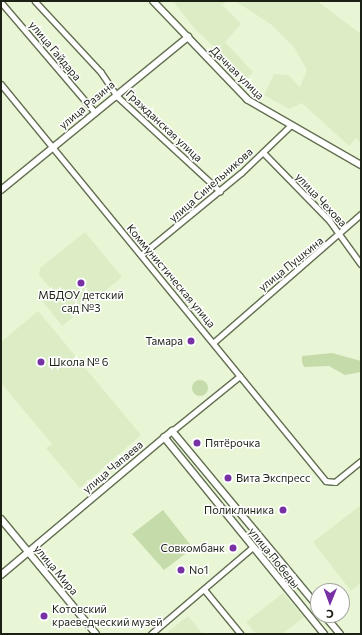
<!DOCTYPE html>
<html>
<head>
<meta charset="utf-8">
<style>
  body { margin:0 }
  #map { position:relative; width:362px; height:635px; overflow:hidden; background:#e8f6d5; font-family:Commissioner,sans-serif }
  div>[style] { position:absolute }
  .built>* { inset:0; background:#dcedc5 }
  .green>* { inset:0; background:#c6dbaa }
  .round { border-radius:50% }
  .roads { filter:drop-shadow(1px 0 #636f52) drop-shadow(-1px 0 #636f52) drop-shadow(0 1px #636f52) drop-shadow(0 -1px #636f52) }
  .street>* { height:4.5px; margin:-2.25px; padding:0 2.25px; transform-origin:2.25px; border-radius:2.25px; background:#fff }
  .secondary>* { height:6px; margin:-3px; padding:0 3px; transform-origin:3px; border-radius:3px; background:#fff }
  .dots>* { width:11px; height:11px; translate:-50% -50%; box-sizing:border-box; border:2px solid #fff; border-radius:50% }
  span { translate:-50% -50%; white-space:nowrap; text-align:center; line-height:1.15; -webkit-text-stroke:3px #fff; paint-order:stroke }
  .street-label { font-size:11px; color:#1c2115 }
  .poi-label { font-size:11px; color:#1c2115 }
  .right { translate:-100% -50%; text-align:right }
  .left { translate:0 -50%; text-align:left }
  .frame { position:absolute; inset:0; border:2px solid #1c2115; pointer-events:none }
  .north { position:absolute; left:310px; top:583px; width:40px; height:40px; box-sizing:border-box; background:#fff; border:1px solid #a4a6a1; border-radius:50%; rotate:181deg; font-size:11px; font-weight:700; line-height:16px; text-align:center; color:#1c2115 }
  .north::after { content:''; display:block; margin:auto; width:14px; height:18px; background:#7731a4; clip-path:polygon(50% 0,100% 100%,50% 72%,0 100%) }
</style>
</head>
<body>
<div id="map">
  <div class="built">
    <div style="clip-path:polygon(173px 1px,227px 1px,222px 5px,241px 24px,225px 42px,253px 72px,247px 78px,195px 29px)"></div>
    <div style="clip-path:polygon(235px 1px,317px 1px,361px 34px,361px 143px,356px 138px,349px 146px,302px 103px,289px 109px,264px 95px,274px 74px,288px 75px,300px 87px,307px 70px,294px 47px,272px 25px)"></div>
    <div style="clip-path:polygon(85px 232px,122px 277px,62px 326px,40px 298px,51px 289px,39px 275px,40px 268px)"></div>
    <div style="clip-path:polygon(38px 311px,141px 435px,80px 488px,46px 448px,52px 444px,1px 383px,1px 342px)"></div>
    <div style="clip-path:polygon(361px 505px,361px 583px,351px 591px,313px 542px)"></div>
    <div style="clip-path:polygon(283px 593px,304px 617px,282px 634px,256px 634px,246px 622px)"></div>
    <div style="clip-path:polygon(188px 616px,203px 634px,165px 634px)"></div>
  </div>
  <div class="green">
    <div style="clip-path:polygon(332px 353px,361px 361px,361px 372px,345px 375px,329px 366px,304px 367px,302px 362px,302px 356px)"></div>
    <div class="round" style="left:192px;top:380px;width:16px;height:16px"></div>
    <div style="clip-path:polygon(163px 510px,193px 548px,164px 570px,132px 534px)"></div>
  </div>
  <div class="roads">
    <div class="street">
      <div style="left:35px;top:1px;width:97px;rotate:47.1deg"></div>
      <div style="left:101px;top:72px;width:30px;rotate:56deg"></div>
      <div style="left:118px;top:97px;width:139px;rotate:42.7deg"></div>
      <div style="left:1px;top:2px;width:145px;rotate:49.5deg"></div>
      <div style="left:1px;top:84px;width:513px;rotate:50.69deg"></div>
      <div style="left:326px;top:481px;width:9px;rotate:6deg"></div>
      <div style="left:335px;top:482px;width:33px;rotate:-39deg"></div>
      <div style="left:263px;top:152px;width:96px;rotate:45.8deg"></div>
      <div style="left:330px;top:221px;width:53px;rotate:54.2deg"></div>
      <div style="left:141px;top:255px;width:129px;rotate:-39.4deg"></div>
      <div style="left:241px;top:173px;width:68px;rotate:-43.8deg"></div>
      <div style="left:213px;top:343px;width:196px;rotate:-41.1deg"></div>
      <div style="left:172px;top:431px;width:87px;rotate:-39deg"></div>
      <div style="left:204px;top:589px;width:58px;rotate:50.6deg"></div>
      <div style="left:151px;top:634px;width:134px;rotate:-40.5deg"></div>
    </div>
    <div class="secondary">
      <div style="left:153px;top:1px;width:137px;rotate:46.2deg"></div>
      <div style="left:248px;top:100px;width:130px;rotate:29.9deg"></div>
      <div style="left:1px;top:190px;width:242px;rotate:-39.3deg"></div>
      <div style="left:164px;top:437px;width:254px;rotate:50.9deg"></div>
      <div style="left:1px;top:519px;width:149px;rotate:50.4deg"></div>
      <div style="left:1px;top:575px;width:224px;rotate:-40.1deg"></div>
      <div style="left:172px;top:431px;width:229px;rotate:50.3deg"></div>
      <div style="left:324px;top:615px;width:25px;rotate:50deg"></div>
    </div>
  </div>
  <div class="dots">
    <div style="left:81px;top:283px;background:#7731a4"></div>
    <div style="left:191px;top:341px;background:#7731a4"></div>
    <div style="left:41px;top:362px;background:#7731a4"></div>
    <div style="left:197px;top:443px;background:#7731a4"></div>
    <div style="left:228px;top:478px;background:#7731a4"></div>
    <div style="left:283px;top:510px;background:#7731a4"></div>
    <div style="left:233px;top:548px;background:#7731a4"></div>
    <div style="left:181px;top:570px;background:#7731a4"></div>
    <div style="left:44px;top:616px;background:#7731a4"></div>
  </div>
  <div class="street-label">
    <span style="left:55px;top:51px;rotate:50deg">улица Гайдара</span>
    <span style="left:237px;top:73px;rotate:45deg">Дачная улица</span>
    <span style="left:87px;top:105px;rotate:-40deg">улица Разина</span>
    <span style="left:164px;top:126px;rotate:43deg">Гражданская улица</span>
    <span style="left:211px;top:185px;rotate:-41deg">улица Синельникова</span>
    <span style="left:321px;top:200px;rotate:47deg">улица Чехова</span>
    <span style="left:291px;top:264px;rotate:-39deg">улица Пушкина</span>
    <span style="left:171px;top:276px;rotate:50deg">Коммунистическая улица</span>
    <span style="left:113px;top:467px;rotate:-40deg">улица Чапаева</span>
    <span style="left:274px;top:558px;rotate:51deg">улица Победы</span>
    <span style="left:56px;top:570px;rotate:50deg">улица Мира</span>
  </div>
  <div class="poi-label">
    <span style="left:81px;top:302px">МБДОУ детский<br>сад №3</span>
    <span class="right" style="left:183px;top:341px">Тамара</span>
    <span class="left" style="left:49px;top:362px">Школа № 6</span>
    <span class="left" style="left:205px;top:443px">Пятёрочка</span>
    <span class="left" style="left:236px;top:478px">Вита Экспресс</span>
    <span class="right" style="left:274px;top:510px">Поликлиника</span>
    <span class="right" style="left:225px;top:548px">Совкомбанк</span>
    <span class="left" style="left:189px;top:570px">No1</span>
    <span class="left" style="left:52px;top:616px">Котовский<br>краеведческий музей</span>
  </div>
  <div class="frame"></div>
  <div class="north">С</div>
</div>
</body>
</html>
